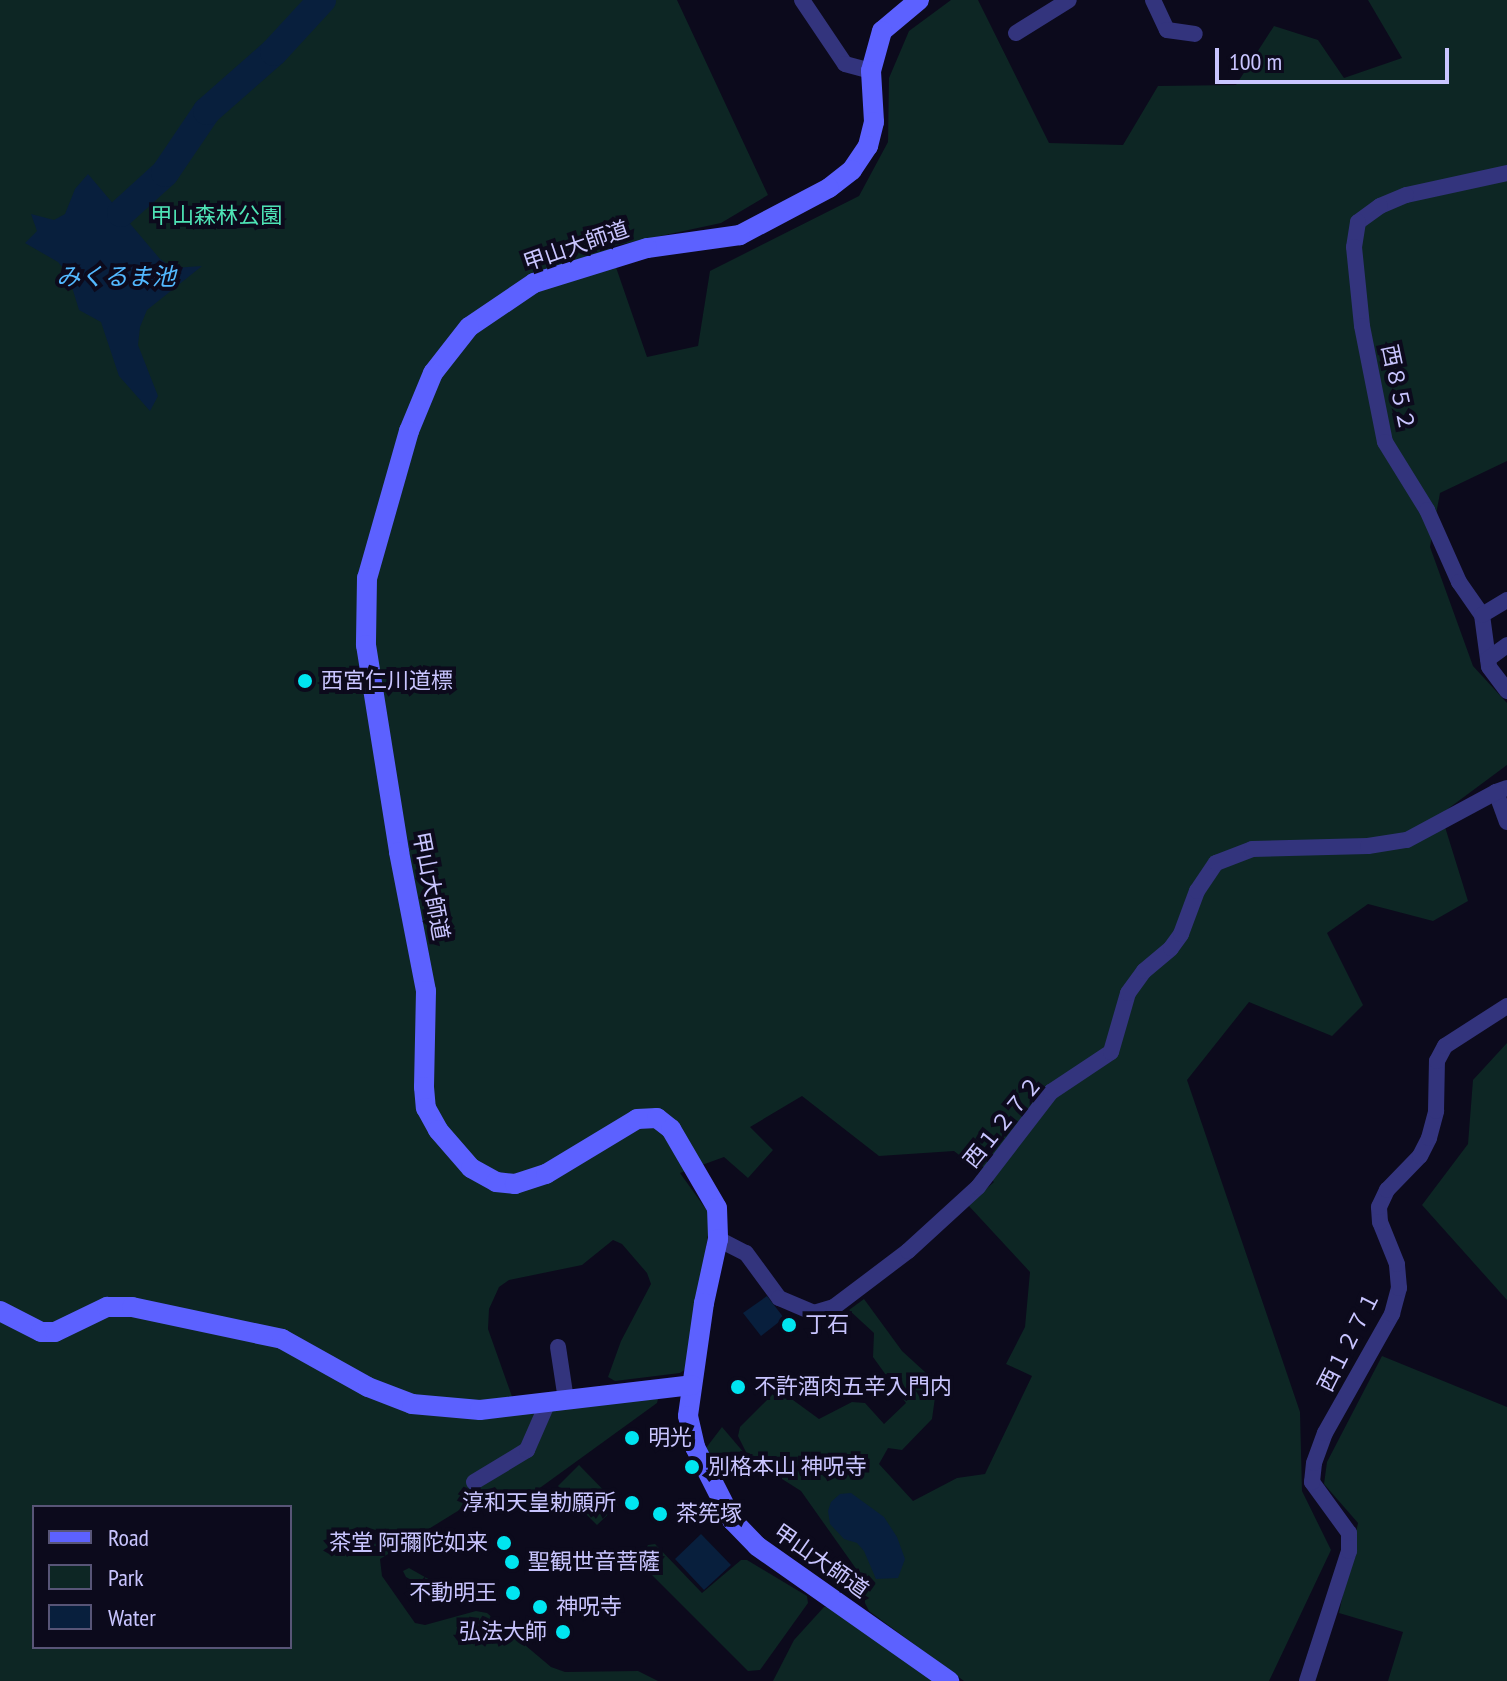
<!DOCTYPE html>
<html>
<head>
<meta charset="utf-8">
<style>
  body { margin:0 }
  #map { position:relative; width:1507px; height:1681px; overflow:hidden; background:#0c0a1c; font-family:"PT Sans Narrow","Noto Sans JP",sans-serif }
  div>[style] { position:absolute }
  .green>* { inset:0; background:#0d2624 }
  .water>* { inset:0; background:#081f3d }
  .river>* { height:28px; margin:-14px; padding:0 14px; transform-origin:14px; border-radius:14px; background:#081f3d }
  .street>* { height:16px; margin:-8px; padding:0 8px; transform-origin:8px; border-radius:8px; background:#33347d }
  .secondary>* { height:20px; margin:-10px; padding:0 10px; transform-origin:10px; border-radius:10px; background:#5c61ff }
  .dots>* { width:22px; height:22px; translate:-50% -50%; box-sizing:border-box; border:4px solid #0c0a1c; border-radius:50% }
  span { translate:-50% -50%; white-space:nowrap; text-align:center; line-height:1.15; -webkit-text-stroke:8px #0c0a1c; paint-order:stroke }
  .park-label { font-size:22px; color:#4ee3b5 }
  .street-label { font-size:22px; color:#c9c5ff }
  .poi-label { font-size:22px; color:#c9c5ff }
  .left { translate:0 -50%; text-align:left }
  .right { translate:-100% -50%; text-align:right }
  .water-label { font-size:24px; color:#53b9ff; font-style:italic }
  .legend { position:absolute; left:32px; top:1505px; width:260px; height:144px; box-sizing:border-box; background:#0c0a1c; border:2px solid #585577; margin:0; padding:10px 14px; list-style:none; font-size:24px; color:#c9c5ff }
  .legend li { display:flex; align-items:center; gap:16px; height:40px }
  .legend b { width:40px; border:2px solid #585577 }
  .scale { position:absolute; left:1215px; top:48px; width:234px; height:36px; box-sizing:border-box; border:4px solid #c9c5ff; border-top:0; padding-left:10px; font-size:24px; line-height:28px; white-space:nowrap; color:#c9c5ff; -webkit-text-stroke:6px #0c0a1c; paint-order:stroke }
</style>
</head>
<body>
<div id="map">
  <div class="green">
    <div style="clip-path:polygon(evenodd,0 0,677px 0,768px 195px,721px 223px,609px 247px,647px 357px,698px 346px,710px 271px,859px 196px,888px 142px,889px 78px,909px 31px,951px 0,978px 0,1049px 143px,1123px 145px,1158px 86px,1236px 85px,1274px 26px,1318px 40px,1344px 78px,1402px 58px,1368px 0,1507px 0,1507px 461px,1440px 493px,1430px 547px,1473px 666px,1507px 703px,1507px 765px,1441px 814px,1468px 901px,1433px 921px,1368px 904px,1327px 933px,1363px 1005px,1332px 1036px,1249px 1002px,1187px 1080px,1300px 1412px,1302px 1491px,1331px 1550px,1269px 1681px,964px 1681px,869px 1611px,865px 1603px,864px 1580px,801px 1491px,749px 1458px,738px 1436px,740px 1427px,773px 1394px,782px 1392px,819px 1419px,852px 1402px,865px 1403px,884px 1424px,906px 1403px,873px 1357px,874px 1333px,849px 1310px,864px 1299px,902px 1351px,937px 1383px,932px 1419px,902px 1450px,888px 1448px,879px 1464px,913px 1501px,957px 1478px,985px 1474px,1032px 1376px,1006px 1364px,1025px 1327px,1030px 1272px,968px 1205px,994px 1182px,954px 1151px,879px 1156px,802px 1096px,750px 1127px,773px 1150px,748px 1178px,724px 1157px,680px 1173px,708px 1212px,709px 1229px,687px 1368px,680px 1373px,615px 1381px,608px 1377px,621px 1341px,651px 1284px,647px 1273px,622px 1244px,613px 1240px,582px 1265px,509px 1280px,499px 1287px,489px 1309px,488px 1329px,515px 1405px,658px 1399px,657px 1403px,508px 1511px,498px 1513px,471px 1506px,461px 1509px,380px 1559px,382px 1576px,415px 1623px,425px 1625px,476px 1611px,487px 1613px,551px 1667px,565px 1672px,638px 1671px,658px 1681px,0 1681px,0 0,34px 1507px,290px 1507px,290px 1647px,34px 1647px,34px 1507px)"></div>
    <div style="clip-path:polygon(1507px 1043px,1507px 1300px,1422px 1205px,1468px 1144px,1473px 1080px)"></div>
    <div style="clip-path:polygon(1382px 1356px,1507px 1407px,1507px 1681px,1388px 1681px,1403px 1632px,1339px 1613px,1358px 1523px,1324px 1484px,1327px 1462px)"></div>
    <div style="clip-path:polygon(722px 1427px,745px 1454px,742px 1459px,720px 1465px,715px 1463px,706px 1448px)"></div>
    <div style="clip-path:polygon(579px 1465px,618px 1505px,597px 1525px,558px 1486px)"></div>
    <div style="clip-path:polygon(655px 1544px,702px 1593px,741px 1560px,747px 1560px,807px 1596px,808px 1603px,760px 1670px,748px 1671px,638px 1561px,648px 1545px)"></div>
    <div style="clip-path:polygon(409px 1568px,446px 1589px,445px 1594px,427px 1589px,406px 1577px,403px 1571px)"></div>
    <div style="clip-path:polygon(824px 1607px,830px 1607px,933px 1681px,773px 1681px,794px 1640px)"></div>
  </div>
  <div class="water">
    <div style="clip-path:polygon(88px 174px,160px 259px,174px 268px,202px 266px,147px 310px,140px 327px,138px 345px,158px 396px,150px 411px,119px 376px,101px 322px,79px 310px,68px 274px,58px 262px,25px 243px,37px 231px,31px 214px,54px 220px,65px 214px,75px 189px)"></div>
    <div style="clip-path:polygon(767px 1296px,784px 1318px,761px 1336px,743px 1313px)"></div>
    <div style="clip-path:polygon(851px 1493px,884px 1517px,897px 1537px,905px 1559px,898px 1578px,876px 1579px,864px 1551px,857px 1543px,844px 1539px,830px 1524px,828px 1511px,831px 1502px,840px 1494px)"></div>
    <div style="clip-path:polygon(701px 1534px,731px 1565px,704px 1590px,675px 1559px)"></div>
  </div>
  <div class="river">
    <div style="left:121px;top:213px;width:59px;rotate:-42.3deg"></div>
    <div style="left:165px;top:173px;width:75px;rotate:-55.9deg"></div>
    <div style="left:207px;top:111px;width:89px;rotate:-41.4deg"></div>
    <div style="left:274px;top:52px;width:71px;rotate:-47.3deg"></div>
  </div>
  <div class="street">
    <div style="left:802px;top:0;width:77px;rotate:56.1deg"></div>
    <div style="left:845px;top:64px;width:27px;rotate:15deg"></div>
    <div style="left:1153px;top:0;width:33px;rotate:65deg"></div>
    <div style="left:1167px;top:30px;width:28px;rotate:8deg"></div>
    <div style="left:1016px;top:33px;width:62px;rotate:-31.9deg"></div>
    <div style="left:1507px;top:173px;width:103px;rotate:167.7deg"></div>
    <div style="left:1406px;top:195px;width:28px;rotate:157deg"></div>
    <div style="left:1380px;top:206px;width:27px;rotate:144deg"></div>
    <div style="left:1358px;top:222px;width:25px;rotate:99deg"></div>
    <div style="left:1354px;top:247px;width:79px;rotate:84.2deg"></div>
    <div style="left:1362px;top:326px;width:118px;rotate:78.8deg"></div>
    <div style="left:1385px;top:442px;width:80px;rotate:58.3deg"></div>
    <div style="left:1427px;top:510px;width:79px;rotate:66deg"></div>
    <div style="left:1459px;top:582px;width:40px;rotate:55.1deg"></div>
    <div style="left:1482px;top:615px;width:52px;rotate:82.3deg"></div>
    <div style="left:1489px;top:667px;width:30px;rotate:53deg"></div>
    <div style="left:1482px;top:615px;width:29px;rotate:-31deg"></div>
    <div style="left:1488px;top:659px;width:24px;rotate:-36deg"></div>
    <div style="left:1507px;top:788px;width:12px;rotate:160deg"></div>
    <div style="left:1496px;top:792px;width:32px;rotate:70deg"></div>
    <div style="left:718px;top:1239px;width:31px;rotate:27deg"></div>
    <div style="left:746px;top:1253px;width:56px;rotate:53.7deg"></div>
    <div style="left:779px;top:1298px;width:38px;rotate:23deg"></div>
    <div style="left:814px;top:1313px;width:21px;rotate:-17deg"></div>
    <div style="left:834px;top:1307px;width:93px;rotate:-37.1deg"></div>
    <div style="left:908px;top:1251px;width:95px;rotate:-42.4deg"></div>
    <div style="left:978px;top:1187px;width:120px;rotate:-52.5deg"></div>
    <div style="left:1051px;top:1092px;width:72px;rotate:-33.7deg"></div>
    <div style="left:1111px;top:1052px;width:61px;rotate:-73.9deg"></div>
    <div style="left:1128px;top:993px;width:27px;rotate:-54deg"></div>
    <div style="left:1144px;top:971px;width:35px;rotate:-40deg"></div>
    <div style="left:1171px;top:948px;width:17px;rotate:-54deg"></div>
    <div style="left:1181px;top:934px;width:46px;rotate:-69.6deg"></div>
    <div style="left:1197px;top:891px;width:34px;rotate:-56deg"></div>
    <div style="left:1216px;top:863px;width:39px;rotate:-21deg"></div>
    <div style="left:1252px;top:849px;width:116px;rotate:-1.5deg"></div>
    <div style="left:1368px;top:846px;width:39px;rotate:-9deg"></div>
    <div style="left:1407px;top:840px;width:101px;rotate:-28.3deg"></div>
    <div style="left:558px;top:1347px;width:54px;rotate:81.4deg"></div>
    <div style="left:474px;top:1482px;width:62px;rotate:-31.1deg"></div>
    <div style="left:527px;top:1450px;width:52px;rotate:-66.4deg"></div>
    <div style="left:1307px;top:1681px;width:137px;rotate:-72.1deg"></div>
    <div style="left:1349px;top:1551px;width:18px;rotate:-90deg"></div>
    <div style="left:1349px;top:1533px;width:63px;rotate:-126deg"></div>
    <div style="left:1312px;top:1482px;width:19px;rotate:-84deg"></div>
    <div style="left:1314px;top:1463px;width:32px;rotate:-70deg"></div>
    <div style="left:1325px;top:1433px;width:137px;rotate:-60.6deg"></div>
    <div style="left:1392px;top:1314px;width:27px;rotate:-75deg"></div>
    <div style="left:1399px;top:1288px;width:24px;rotate:-95deg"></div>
    <div style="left:1397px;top:1264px;width:45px;rotate:-112deg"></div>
    <div style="left:1380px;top:1222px;width:15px;rotate:-94deg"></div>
    <div style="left:1379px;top:1207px;width:19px;rotate:-65deg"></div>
    <div style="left:1387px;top:1190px;width:47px;rotate:-45.9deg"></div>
    <div style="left:1420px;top:1156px;width:20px;rotate:-63deg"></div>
    <div style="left:1429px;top:1138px;width:28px;rotate:-75deg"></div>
    <div style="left:1436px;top:1111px;width:50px;rotate:-88.9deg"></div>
    <div style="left:1437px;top:1061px;width:17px;rotate:-62deg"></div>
    <div style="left:1445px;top:1046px;width:74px;rotate:-32.8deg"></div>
  </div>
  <div class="secondary">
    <div style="left:919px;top:0;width:48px;rotate:140deg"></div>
    <div style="left:882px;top:31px;width:41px;rotate:105.4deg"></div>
    <div style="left:871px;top:71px;width:51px;rotate:86.6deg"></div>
    <div style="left:874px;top:122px;width:25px;rotate:104deg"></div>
    <div style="left:868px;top:146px;width:29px;rotate:124deg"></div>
    <div style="left:852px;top:170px;width:29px;rotate:142deg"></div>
    <div style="left:829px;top:188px;width:101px;rotate:152.2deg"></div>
    <div style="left:740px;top:235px;width:94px;rotate:172deg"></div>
    <div style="left:647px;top:248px;width:118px;rotate:162.8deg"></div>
    <div style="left:534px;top:283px;width:78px;rotate:145.9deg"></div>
    <div style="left:469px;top:327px;width:58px;rotate:128deg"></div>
    <div style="left:433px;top:373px;width:63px;rotate:112.5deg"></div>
    <div style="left:409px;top:431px;width:153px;rotate:105.9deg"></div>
    <div style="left:367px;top:578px;width:67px;rotate:90.9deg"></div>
    <div style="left:366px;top:645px;width:210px;rotate:80.9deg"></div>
    <div style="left:399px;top:852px;width:142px;rotate:79deg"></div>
    <div style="left:426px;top:991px;width:96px;rotate:91.2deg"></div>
    <div style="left:424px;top:1087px;width:21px;rotate:85deg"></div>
    <div style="left:426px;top:1108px;width:25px;rotate:61deg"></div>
    <div style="left:438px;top:1130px;width:50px;rotate:49deg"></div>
    <div style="left:471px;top:1168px;width:29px;rotate:29deg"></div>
    <div style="left:496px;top:1182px;width:19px;rotate:6deg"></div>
    <div style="left:515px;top:1184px;width:33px;rotate:-18deg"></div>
    <div style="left:546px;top:1174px;width:106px;rotate:-31.1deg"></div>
    <div style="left:637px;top:1119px;width:20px;rotate:-3deg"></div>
    <div style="left:657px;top:1118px;width:18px;rotate:38deg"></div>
    <div style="left:671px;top:1129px;width:91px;rotate:59.8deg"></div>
    <div style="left:717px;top:1208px;width:31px;rotate:88deg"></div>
    <div style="left:718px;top:1239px;width:66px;rotate:102.3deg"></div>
    <div style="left:704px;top:1303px;width:114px;rotate:98.1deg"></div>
    <div style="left:688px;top:1416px;width:32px;rotate:77deg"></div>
    <div style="left:695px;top:1447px;width:82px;rotate:63.1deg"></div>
    <div style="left:732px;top:1520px;width:36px;rotate:46deg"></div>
    <div style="left:757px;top:1546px;width:235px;rotate:35.1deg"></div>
    <div style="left:0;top:1311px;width:46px;rotate:27.1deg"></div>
    <div style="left:41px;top:1332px;width:14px"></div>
    <div style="left:55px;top:1332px;width:58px;rotate:-25.7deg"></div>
    <div style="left:107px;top:1307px;width:25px"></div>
    <div style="left:132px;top:1307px;width:153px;rotate:12deg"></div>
    <div style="left:282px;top:1339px;width:98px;rotate:29.2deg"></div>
    <div style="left:368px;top:1387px;width:47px;rotate:21.1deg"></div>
    <div style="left:412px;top:1404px;width:68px;rotate:5deg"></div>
    <div style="left:480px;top:1410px;width:213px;rotate:-6.7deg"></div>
  </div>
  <div class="dots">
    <div style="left:305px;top:681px;background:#00e5f0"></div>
    <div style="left:789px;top:1325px;background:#00e5f0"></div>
    <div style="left:738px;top:1387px;background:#00e5f0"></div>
    <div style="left:632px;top:1438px;background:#00e5f0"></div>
    <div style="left:692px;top:1467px;background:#00e5f0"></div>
    <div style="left:632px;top:1503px;background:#00e5f0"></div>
    <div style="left:660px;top:1514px;background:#00e5f0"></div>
    <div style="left:504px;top:1543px;background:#00e5f0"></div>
    <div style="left:512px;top:1562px;background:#00e5f0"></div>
    <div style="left:513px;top:1593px;background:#00e5f0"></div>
    <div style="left:540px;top:1607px;background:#00e5f0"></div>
    <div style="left:563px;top:1632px;background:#00e5f0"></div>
  </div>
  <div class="park-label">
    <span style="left:216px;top:216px">甲山森林公園</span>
  </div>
  <div class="street-label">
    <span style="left:576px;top:246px;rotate:-19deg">甲山大師道</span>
    <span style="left:1398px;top:388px;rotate:78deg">西８５２</span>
    <span style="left:431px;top:886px;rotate:79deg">甲山大師道</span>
    <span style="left:1003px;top:1122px;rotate:-51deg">西１２７２</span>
    <span style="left:1349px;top:1341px;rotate:-63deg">西１２７１</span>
    <span style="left:821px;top:1561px;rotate:35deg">甲山大師道</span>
  </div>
  <div class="poi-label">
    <span class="left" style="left:321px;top:681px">西宮仁川道標</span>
    <span class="left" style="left:805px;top:1325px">丁石</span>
    <span class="left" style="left:754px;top:1387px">不許酒肉五辛入門内</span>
    <span class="left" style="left:648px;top:1438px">明光</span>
    <span class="left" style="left:708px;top:1467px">別格本山 神呪寺</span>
    <span class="right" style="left:616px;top:1503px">淳和天皇勅願所</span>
    <span class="left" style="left:676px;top:1514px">茶筅塚</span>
    <span class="right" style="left:488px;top:1543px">茶堂 阿彌陀如来</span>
    <span class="left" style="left:528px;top:1562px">聖観世音菩薩</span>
    <span class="right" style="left:497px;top:1593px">不動明王</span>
    <span class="left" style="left:556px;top:1607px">神呪寺</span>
    <span class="right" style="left:547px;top:1632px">弘法大師</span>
  </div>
  <div class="water-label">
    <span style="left:116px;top:277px">みくるま池</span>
  </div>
  <ul class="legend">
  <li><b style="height:10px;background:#5c61ff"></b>Road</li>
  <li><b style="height:22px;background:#0d2624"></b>Park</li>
  <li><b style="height:22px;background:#081f3d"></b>Water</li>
  </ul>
  <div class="scale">100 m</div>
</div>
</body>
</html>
